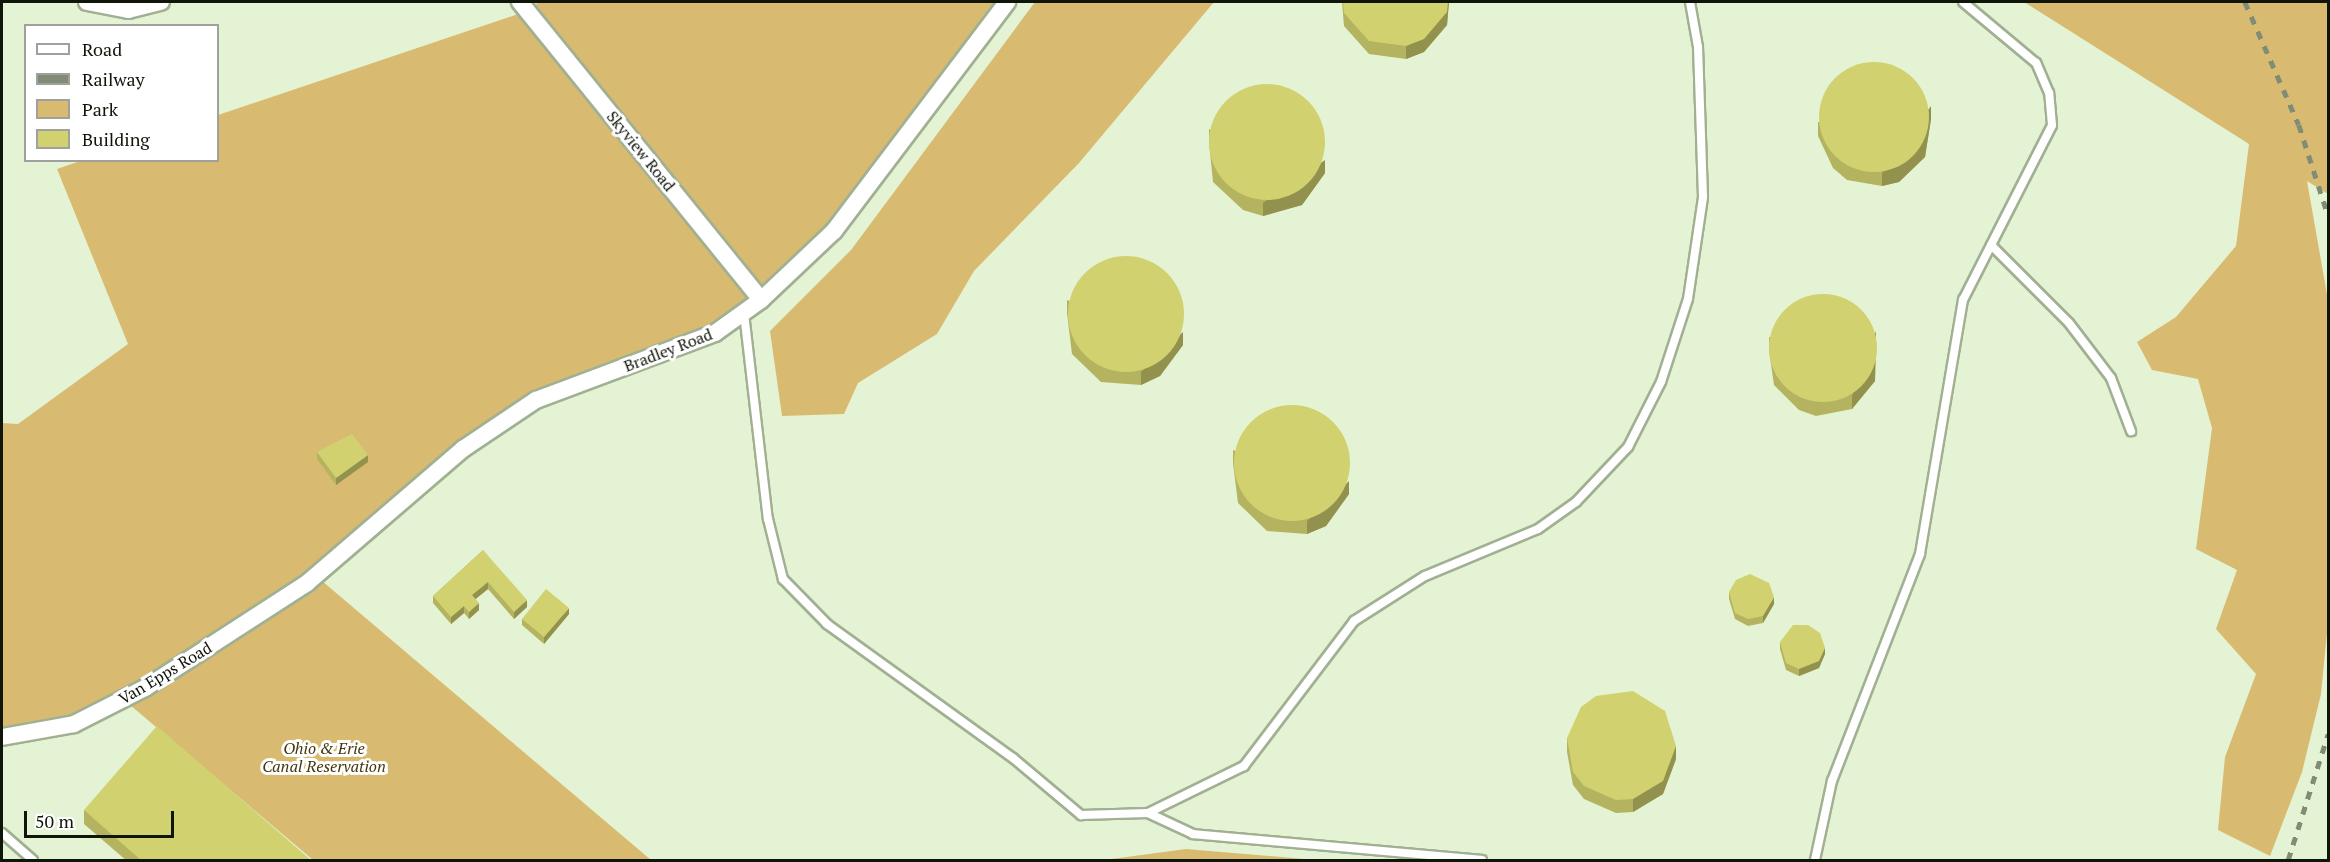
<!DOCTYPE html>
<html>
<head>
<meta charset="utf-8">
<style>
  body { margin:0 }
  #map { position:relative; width:2330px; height:862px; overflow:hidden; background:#e4f3d3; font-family:"PT Serif",serif }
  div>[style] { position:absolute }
  .green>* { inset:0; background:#d8bb71 }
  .roads { filter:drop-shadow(2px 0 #a1b092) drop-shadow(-2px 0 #a1b092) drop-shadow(0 2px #a1b092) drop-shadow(0 -2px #a1b092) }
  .lane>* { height:8px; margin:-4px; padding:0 4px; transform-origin:4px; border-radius:4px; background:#fff }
  .street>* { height:16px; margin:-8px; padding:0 8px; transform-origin:8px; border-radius:8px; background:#fff }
  .rail>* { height:4.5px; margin-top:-2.25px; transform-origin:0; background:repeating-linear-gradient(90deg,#818c76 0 8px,transparent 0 16px) }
  .wall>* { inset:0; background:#b4b460 }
  .shaded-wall>* { inset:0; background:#92924e }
  .building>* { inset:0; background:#d1d170 }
  .round { border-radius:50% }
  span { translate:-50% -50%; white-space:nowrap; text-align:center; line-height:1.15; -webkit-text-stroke:6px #fff; paint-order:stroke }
  .street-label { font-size:16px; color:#10150a }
  .park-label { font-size:16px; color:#45360d; font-style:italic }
  .frame { position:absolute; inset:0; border:3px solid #10150a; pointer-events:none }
  .legend { position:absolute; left:24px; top:24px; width:195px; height:138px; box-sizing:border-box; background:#fff; border:2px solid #9fa19d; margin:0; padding:8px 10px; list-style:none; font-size:18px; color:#10150a }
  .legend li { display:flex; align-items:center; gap:12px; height:30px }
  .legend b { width:30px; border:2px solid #9fa19d }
  .scale { position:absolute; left:24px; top:811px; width:150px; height:27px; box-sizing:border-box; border:3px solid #10150a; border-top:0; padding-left:8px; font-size:18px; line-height:21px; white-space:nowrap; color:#10150a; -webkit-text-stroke:4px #fff; paint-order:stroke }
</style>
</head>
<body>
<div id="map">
  <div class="green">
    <div style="clip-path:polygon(539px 2px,1007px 2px,834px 231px,715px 333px,536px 400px,315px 575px,651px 860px,313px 860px,123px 699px,74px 724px,2px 737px,2px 423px,18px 424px,128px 344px,57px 169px,83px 160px,218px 160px,218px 115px,527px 11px)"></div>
    <div style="clip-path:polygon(1035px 2px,1214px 2px,1079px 163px,974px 271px,937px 334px,858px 383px,844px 414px,782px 416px,770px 331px,851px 250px)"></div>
    <div style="clip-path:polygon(2024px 2px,2328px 2px,2328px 194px,2307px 181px,2328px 300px,2328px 623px,2321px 694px,2302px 772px,2270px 856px,2218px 830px,2225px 757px,2256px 674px,2216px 629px,2237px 570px,2196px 549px,2212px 428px,2198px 379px,2152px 370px,2137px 342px,2176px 317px,2236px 246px,2249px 144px)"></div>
    <div style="clip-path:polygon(1186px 849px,1316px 860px,1104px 860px)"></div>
  </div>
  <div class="roads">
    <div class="lane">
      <div style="left:1991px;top:245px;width:110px;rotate:45deg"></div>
      <div style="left:2069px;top:323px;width:69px;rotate:52.6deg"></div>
      <div style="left:2111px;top:378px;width:57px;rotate:69.3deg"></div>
      <div style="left:744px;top:313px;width:207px;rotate:83.4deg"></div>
      <div style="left:768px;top:519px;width:62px;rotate:76deg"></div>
      <div style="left:783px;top:579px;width:63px;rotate:45.6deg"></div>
      <div style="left:827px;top:624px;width:229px;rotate:35.8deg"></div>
      <div style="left:1013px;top:758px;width:89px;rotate:40deg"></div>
      <div style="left:1081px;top:815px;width:67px;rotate:-1.7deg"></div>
      <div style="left:1148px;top:813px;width:107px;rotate:-26.1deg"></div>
      <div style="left:1244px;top:766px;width:182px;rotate:-52.8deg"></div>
      <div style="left:1354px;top:621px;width:84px;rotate:-32.4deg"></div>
      <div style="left:1425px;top:576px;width:122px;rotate:-22.6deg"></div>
      <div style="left:1538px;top:529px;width:47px;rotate:-35.4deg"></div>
      <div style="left:1576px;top:502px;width:76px;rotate:-46.6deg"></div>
      <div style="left:1628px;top:447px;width:73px;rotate:-63.1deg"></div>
      <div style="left:1661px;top:382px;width:87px;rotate:-72deg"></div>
      <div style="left:1688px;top:299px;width:103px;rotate:-81.6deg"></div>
      <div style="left:1703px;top:197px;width:150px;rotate:-91.9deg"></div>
      <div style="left:1698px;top:47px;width:46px;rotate:-100.1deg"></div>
      <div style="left:1148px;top:813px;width:50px;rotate:25deg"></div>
      <div style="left:1193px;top:834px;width:290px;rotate:5.1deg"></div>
      <div style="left:2px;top:833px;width:41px;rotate:41.1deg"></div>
      <div style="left:1815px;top:860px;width:81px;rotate:-77.9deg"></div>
      <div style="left:1832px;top:781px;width:243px;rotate:-68.8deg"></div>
      <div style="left:1920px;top:554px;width:258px;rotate:-80.4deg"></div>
      <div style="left:1963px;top:300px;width:196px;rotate:-63deg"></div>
      <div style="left:2052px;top:125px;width:32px;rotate:-95deg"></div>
      <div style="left:2049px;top:93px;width:33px;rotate:-113deg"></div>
      <div style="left:2036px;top:63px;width:95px;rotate:-140.1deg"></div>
    </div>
    <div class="street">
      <div style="left:87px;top:2px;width:42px;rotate:11deg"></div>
      <div style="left:128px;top:10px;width:34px;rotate:-14deg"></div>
      <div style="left:520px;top:2px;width:383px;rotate:51deg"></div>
      <div style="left:2px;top:737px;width:73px;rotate:-10.2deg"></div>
      <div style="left:74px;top:724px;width:80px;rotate:-26.9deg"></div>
      <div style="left:145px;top:688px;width:193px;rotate:-32.9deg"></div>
      <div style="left:307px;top:583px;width:206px;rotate:-40.7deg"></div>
      <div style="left:463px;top:449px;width:88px;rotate:-33.9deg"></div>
      <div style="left:536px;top:400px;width:191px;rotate:-20.5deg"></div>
      <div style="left:715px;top:333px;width:57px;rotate:-35.7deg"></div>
      <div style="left:761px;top:300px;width:100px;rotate:-43.4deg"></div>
      <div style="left:834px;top:231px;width:287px;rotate:-52.9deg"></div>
    </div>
  </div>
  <div class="rail">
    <div style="left:2245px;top:2px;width:134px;rotate:66.3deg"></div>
    <div style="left:2299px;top:125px;width:95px;rotate:72.1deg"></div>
    <div style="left:2288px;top:860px;width:132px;rotate:-72.4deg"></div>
  </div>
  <div class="wall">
    <div style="clip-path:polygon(1342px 2px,1449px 2px,1447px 25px,1424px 52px,1406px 59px,1369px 54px,1344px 26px)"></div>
    <div style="clip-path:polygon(1931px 119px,1925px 157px,1899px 182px,1882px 186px,1847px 180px,1833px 168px,1818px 136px,1818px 122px)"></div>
    <div style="clip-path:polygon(1209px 129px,1325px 173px,1302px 205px,1263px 216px,1243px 210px,1213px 182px,1209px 142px)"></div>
    <div style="clip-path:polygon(1067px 300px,1183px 345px,1160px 376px,1141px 385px,1101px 382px,1072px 354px,1067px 313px)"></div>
    <div style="clip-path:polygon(1769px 337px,1876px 344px,1875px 381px,1852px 409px,1816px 416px,1799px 410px,1774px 385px,1769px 350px)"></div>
    <div style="clip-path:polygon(1233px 450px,1349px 494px,1326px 526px,1307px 534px,1267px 531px,1238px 503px,1233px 463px)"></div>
    <div style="clip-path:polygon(317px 452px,368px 462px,336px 485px,317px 459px)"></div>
    <div style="clip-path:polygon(483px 550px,527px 607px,514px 619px,488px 589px,475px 599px,479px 610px,469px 619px,464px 613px,451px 624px,433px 603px,433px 596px)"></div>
    <div style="clip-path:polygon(1729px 592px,1774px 604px,1763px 623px,1748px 626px,1735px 619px,1729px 599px)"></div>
    <div style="clip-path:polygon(569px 614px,544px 644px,522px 625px,522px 619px)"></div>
    <div style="clip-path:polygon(1780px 642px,1825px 654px,1819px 668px,1799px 676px,1786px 670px,1780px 649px)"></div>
    <div style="clip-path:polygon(1567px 738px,1676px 759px,1663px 794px,1633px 812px,1616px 813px,1584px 799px,1573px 785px,1567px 752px)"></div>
    <div style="clip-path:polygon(84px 810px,312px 861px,127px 861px,84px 824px)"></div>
  </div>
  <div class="shaded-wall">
    <div style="clip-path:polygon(1448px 2px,1449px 2px,1447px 25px,1424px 52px,1406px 59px,1406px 46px)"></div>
    <div style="clip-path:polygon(1931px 106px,1931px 119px,1925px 157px,1899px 182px,1882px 186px,1882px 173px)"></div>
    <div style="clip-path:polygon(1325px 160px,1325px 173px,1302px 205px,1263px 216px,1263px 203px)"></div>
    <div style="clip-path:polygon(1876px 331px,1875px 381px,1852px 409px,1852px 396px)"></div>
    <div style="clip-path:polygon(1183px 332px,1183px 345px,1160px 376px,1141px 385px,1141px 372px)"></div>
    <div style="clip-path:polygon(368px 455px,368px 462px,336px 485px,336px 478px)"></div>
    <div style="clip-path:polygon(1349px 481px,1349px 494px,1326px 526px,1307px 534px,1307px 521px)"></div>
    <div style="clip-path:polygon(488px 582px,488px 589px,472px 602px,472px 595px)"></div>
    <div style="clip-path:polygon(1774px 597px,1774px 604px,1763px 623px,1763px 616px)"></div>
    <div style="clip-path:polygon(527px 600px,527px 607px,514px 619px,514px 612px)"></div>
    <div style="clip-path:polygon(479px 603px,479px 610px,469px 619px,469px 612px)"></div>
    <div style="clip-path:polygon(464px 606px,464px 613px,451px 624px,451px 617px)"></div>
    <div style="clip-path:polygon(569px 608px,569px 614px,544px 644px,544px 637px)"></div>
    <div style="clip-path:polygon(1825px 648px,1825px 654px,1819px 668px,1799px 676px,1799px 669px)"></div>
    <div style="clip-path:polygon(1676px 746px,1676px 759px,1663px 794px,1633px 812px,1633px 799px)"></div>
  </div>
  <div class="building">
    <div style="clip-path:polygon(1343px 2px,1448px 2px,1447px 12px,1424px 39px,1406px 46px,1369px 41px,1344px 13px)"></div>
    <div class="round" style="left:1819px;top:62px;width:110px;height:110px"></div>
    <div class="round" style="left:1209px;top:84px;width:116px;height:116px"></div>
    <div class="round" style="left:1068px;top:256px;width:116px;height:116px"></div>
    <div class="round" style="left:1769px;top:294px;width:108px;height:108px"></div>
    <div class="round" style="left:1234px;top:405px;width:116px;height:116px"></div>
    <div style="clip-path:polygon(352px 434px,368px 455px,336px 478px,317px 452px)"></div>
    <div style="clip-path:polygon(483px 550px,527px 600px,514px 612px,488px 582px,472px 595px,479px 603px,469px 612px,464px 606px,451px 617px,433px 596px)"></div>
    <div style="clip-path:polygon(1750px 574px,1769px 583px,1774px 597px,1763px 616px,1748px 619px,1735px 613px,1729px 592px,1736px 580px)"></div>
    <div style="clip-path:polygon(546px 589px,569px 608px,544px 637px,522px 619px)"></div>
    <div style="clip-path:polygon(1793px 625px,1808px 625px,1820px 633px,1825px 648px,1819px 661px,1799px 669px,1786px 663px,1780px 642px)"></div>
    <div style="clip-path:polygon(1633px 691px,1665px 711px,1676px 746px,1663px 781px,1633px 799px,1616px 800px,1584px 786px,1573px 772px,1567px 738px,1581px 707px,1596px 696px)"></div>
    <div style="clip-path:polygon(157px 726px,312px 861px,142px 861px,84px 810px)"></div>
  </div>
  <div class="street-label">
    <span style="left:641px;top:151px;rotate:51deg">Skyview Road</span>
    <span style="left:668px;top:350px;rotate:-21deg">Bradley Road</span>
    <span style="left:165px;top:673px;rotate:-31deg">Van Epps Road</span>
  </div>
  <div class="park-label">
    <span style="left:324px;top:757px">Ohio &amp; Erie<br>Canal Reservation</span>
  </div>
  <div class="frame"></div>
  <ul class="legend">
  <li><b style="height:8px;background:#fff"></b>Road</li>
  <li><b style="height:8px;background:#818c76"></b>Railway</li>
  <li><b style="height:16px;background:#d8bb71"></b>Park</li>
  <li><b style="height:16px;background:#d1d170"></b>Building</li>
  </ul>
  <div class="scale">50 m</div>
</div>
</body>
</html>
